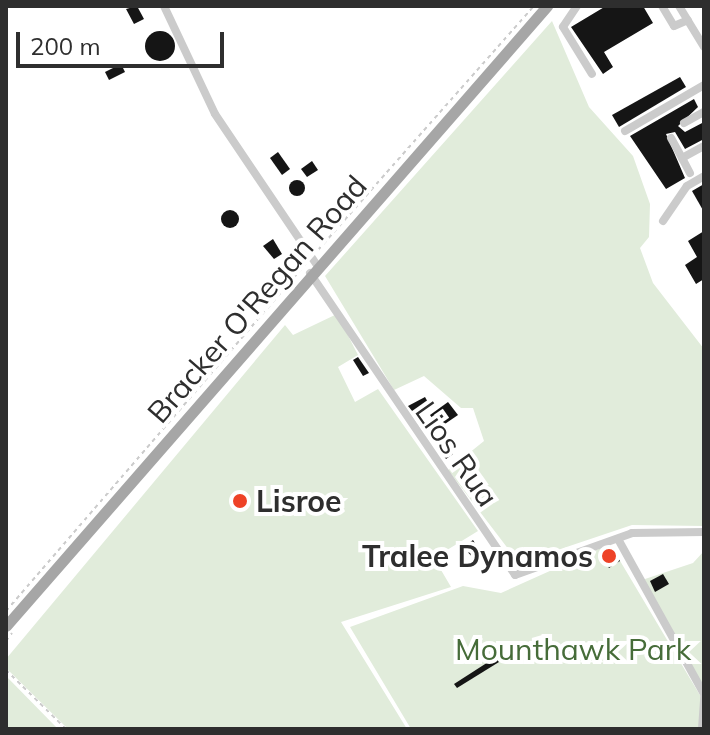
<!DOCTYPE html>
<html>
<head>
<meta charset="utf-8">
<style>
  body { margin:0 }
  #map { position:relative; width:710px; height:735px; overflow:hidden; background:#fff; font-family:Mulish,sans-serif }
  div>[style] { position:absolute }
  .green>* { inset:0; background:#e1ecdb }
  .building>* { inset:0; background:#151515 }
  .round { border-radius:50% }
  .path>* { height:2px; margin-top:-1px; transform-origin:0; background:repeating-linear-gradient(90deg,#cbcbcb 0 4px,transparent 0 8px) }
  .minor>* { height:8px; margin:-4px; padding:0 4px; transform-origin:4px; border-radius:4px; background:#cbcbcb }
  .major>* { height:11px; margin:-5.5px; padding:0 5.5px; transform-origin:5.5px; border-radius:5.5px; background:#a6a6a6 }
  .dots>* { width:22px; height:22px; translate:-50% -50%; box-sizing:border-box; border:4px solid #fff; border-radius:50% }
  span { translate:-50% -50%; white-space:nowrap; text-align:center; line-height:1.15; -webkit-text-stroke:8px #fff; paint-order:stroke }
  .street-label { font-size:30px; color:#2e2e2e }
  .poi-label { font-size:30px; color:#2e2e2e; font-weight:700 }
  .left { translate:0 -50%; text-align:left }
  .right { translate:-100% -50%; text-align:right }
  .park-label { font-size:30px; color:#466c39 }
  .frame { position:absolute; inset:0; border:8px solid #2e2e2e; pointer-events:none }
  .scale { position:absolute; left:16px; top:32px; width:208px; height:36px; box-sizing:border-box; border:4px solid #2e2e2e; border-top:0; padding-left:10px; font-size:24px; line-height:28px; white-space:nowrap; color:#2e2e2e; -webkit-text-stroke:6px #fff; paint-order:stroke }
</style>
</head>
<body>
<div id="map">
  <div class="green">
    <div style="clip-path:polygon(552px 21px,589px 107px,633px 156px,650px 204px,649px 237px,640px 248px,653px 283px,704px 349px,704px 526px,632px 525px,519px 563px,448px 470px,484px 441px,473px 408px,461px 408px,424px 376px,394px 390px,325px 276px)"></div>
    <div style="clip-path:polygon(337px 314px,358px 355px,338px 367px,355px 402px,378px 389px,478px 531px,434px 558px,451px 587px,341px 622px,407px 729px,68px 729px,6px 668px,6px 659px,285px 325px,293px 335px)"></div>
    <div style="clip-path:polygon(610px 544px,704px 702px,704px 729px,411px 729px,350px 627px,463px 586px,501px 593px)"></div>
    <div style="clip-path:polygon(704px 551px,704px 688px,642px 580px,693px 563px)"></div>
    <div style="clip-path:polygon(6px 676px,58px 729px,6px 729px)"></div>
  </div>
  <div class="building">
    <div style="clip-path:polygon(137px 6px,144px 19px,134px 24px,126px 9px)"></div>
    <div style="clip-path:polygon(606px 6px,643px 6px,653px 23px,604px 52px,613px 67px,603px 74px,571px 27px)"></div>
    <div class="round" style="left:145px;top:31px;width:30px;height:30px"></div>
    <div style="clip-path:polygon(121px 64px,125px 72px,109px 80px,105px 72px)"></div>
    <div style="clip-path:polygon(680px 77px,686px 87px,619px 127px,612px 115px)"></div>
    <div style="clip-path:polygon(694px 99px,698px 107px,678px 126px,685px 132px,704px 122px,704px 139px,685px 149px,675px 132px,666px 134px,685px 178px,666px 189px,630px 136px)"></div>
    <div style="clip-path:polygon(278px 152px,290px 169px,282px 175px,270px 158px)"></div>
    <div style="clip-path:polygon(312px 161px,318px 170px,307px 177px,301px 169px)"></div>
    <div class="round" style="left:289px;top:180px;width:16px;height:16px"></div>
    <div style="clip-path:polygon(704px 184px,704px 212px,692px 191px)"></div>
    <div class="round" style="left:221px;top:210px;width:18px;height:18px"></div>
    <div style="clip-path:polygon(704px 231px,704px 279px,696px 284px,685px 265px,697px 257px,688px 241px)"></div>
    <div style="clip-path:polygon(273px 239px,282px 254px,274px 259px,263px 246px)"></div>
    <div style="clip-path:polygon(358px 357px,369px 373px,363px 376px,353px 360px)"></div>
    <div style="clip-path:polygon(425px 397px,429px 404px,413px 412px,408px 406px)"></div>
    <div style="clip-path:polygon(448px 402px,458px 415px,439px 428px,430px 415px)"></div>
    <div style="clip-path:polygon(444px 441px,453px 454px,446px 459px,437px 446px)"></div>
    <div style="clip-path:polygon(473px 540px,483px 556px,476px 561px,463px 547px)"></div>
    <div style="clip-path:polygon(611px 548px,620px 561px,609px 568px,599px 552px)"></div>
    <div style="clip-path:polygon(663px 574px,669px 584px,655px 592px,650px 581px)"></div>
    <div style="clip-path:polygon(496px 657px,499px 662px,457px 688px,454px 684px)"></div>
  </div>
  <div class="path">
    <div style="left:318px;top:250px;width:326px;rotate:-48.5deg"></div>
    <div style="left:6px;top:611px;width:459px;rotate:-49.2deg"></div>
    <div style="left:6px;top:641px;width:10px;rotate:-53deg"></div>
    <div style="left:6px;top:670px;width:84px;rotate:44.5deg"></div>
  </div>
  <div class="minor">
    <div style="left:164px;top:6px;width:119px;rotate:64.7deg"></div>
    <div style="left:215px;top:114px;width:182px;rotate:56deg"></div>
    <div style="left:577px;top:6px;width:25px;rotate:124deg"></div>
    <div style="left:563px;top:27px;width:55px;rotate:58.3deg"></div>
    <div style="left:662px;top:6px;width:23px;rotate:59deg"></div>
    <div style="left:674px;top:26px;width:15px;rotate:-23deg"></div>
    <div style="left:679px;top:6px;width:48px;rotate:58.6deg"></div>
    <div style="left:684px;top:123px;width:23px;rotate:-29deg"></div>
    <div style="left:625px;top:131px;width:91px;rotate:-30.2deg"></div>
    <div style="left:671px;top:138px;width:23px;rotate:61deg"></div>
    <div style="left:682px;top:158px;width:25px;rotate:-29deg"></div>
    <div style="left:682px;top:158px;width:17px;rotate:62deg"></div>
    <div style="left:663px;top:221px;width:42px;rotate:-55.6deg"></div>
    <div style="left:687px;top:186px;width:20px;rotate:-30deg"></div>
    <div style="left:310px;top:273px;width:365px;rotate:55.8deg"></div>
    <div style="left:515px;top:575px;width:124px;rotate:-19.7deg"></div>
    <div style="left:632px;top:533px;width:72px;rotate:-0.8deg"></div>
    <div style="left:618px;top:539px;width:177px;rotate:61deg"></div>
    <div style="left:702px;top:729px;width:32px;rotate:-86deg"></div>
  </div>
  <div class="major">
    <div style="left:6px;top:626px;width:823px;rotate:-48.89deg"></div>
  </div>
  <div class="dots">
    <div style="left:240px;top:501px;background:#ee4227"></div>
    <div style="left:609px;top:556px;background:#ee4227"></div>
  </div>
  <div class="street-label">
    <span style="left:257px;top:299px;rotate:-49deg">Bracker O'Regan Road</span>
    <span style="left:457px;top:454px;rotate:55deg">Lios Rua</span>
  </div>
  <div class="poi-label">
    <span class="left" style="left:256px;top:501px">Lisroe</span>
    <span class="right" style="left:593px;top:556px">Tralee Dynamos</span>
  </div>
  <div class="park-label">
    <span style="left:573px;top:649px">Mounthawk Park</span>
  </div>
  <div class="frame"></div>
  <div class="scale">200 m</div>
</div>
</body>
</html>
